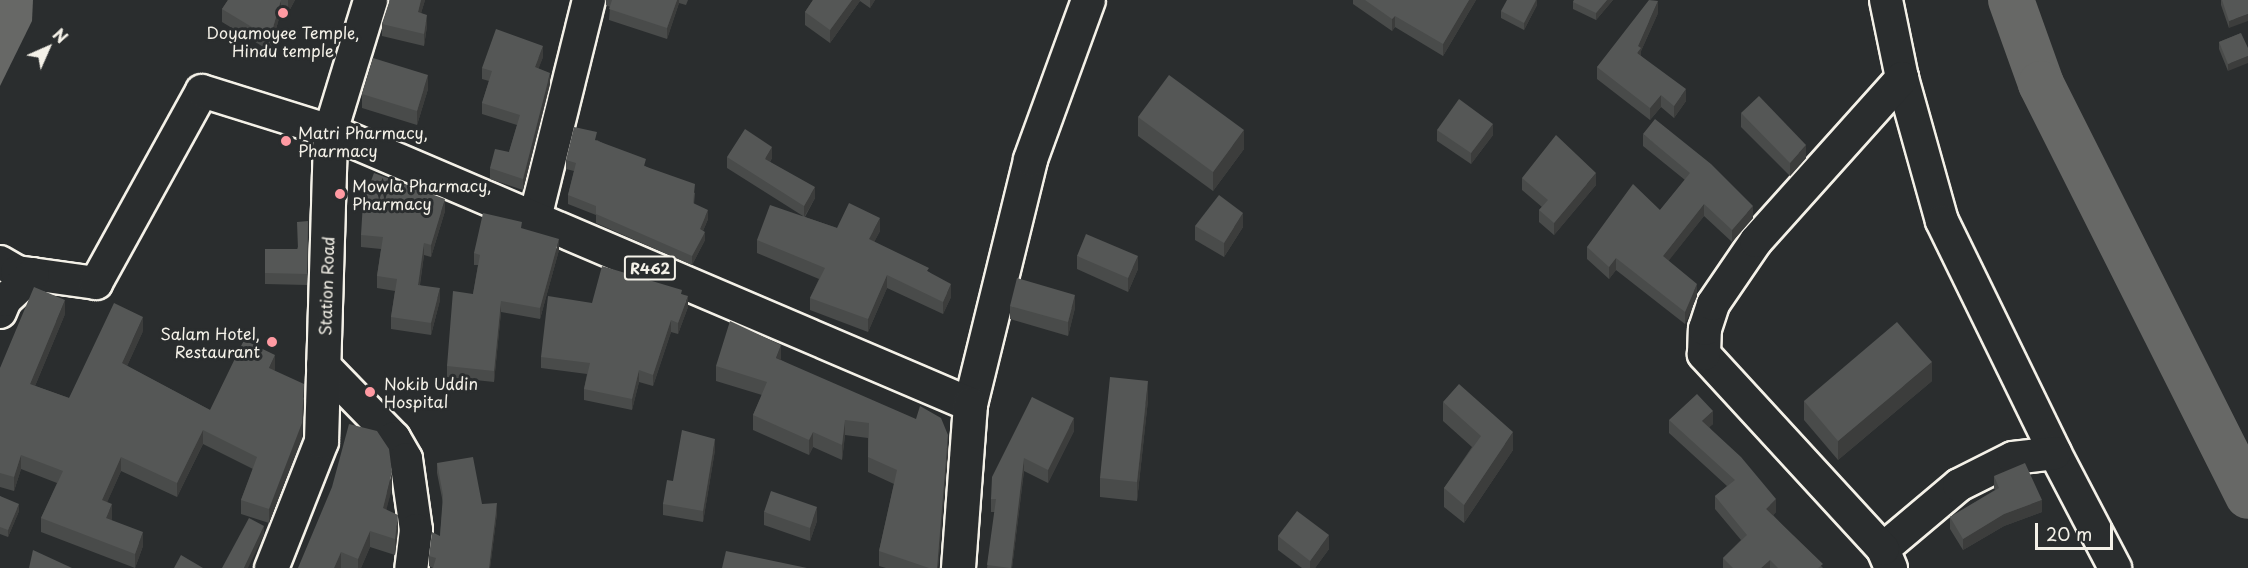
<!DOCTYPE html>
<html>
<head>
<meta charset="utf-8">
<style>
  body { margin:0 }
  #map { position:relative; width:2248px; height:568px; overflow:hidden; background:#2a2d2e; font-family:"Playpen Sans",sans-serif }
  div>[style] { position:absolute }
  .water>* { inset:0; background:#676866 }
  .river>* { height:46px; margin:-23px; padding:0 23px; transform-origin:23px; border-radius:23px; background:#676866 }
  .roads { filter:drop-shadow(2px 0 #f4f1e8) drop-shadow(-2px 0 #f4f1e8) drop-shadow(0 2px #f4f1e8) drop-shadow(0 -2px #f4f1e8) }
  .street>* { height:32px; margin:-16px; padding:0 16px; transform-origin:16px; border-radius:16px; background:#2a2d2e }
  .secondary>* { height:33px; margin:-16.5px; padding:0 16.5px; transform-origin:16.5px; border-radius:16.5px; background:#2a2d2e }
  .primary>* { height:33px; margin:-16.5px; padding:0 16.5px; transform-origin:16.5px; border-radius:16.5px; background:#2a2d2e }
  .wall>* { inset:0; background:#494b4a }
  .shaded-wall>* { inset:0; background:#3c3d3c }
  .building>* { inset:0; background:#555756 }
  .dots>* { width:16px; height:16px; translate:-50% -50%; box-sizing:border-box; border:3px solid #2a2d2e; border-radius:50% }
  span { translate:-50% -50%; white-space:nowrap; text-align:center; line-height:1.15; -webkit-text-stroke:6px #2a2d2e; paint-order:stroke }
  .shield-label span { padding:2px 4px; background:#2a2d2e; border:2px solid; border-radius:4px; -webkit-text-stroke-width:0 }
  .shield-label { font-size:15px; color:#f4f1e8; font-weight:700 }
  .poi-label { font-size:16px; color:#f4f1e8 }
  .left { translate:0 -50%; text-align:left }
  .right { translate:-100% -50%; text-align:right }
  .street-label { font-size:16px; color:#f4f1e8 }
  .north { position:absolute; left:18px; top:18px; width:60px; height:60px; -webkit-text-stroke:4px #2a2d2e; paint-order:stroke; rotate:45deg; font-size:16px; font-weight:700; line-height:24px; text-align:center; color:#f4f1e8 }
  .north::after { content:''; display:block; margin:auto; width:21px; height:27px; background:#f4f1e8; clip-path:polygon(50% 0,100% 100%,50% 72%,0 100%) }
  .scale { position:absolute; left:2035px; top:523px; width:78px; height:27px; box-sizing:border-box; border:3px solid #f4f1e8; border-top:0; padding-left:8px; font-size:18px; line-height:21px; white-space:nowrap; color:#f4f1e8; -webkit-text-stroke:4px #2a2d2e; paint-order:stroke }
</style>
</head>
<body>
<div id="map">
  <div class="water">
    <div style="clip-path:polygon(0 0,33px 0,32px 21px,0 86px)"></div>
  </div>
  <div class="river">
    <div style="left:2011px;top:0;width:89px;rotate:70.3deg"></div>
    <div style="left:2041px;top:84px;width:461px;rotate:63.3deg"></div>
  </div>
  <div class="roads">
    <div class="street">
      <div style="left:1886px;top:0;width:80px;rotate:78.4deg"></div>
      <div style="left:1902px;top:78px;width:148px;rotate:74.4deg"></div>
      <div style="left:1942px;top:221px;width:258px;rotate:64deg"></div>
      <div style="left:2055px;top:453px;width:130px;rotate:62.4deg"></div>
      <div style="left:535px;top:218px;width:225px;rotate:-76.1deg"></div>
      <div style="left:0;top:262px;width:20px;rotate:30deg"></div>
      <div style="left:17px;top:272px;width:80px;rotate:7.9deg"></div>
      <div style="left:96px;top:283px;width:219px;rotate:-61.1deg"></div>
      <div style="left:202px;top:91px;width:134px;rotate:17.4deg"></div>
      <div style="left:0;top:312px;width:13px;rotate:-67deg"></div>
      <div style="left:5px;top:300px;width:38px;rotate:-43deg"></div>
      <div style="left:323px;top:365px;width:102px;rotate:45.8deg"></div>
      <div style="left:394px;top:438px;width:24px;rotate:60deg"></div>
      <div style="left:406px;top:459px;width:72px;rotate:82deg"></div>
      <div style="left:416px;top:530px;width:38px;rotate:97deg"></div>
      <div style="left:1883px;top:549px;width:99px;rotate:-40.1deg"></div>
      <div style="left:1959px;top:485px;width:60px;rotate:-26.6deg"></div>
      <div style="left:2013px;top:458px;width:42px;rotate:-6.8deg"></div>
      <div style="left:1891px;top:568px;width:21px;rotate:-113deg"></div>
      <div style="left:1883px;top:549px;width:265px;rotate:-132.6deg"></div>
      <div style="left:1704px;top:354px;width:25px;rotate:-88deg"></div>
      <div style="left:1705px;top:329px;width:26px;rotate:-72deg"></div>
      <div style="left:1713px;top:304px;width:76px;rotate:-55.7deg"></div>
      <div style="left:1756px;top:241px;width:219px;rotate:-48.1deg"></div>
    </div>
    <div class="secondary">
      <div style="left:970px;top:404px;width:252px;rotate:-76.2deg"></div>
      <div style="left:1030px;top:159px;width:169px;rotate:-70deg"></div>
    </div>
    <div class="primary">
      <div style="left:330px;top:131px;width:696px;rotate:23.1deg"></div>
      <div style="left:970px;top:404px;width:164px;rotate:94.2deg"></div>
      <div style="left:271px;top:568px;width:136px;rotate:-68.5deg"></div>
      <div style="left:321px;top:441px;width:310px;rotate:-88.3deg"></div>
      <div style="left:330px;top:131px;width:137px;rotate:-73deg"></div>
    </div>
  </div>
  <div class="wall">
    <div style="clip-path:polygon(228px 0,295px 0,288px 13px,281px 11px,270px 51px,222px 22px,222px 9px)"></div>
    <div style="clip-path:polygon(390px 0,425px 0,421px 13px,427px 26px,424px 46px,382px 36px,382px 24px)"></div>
    <div style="clip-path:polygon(606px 0,688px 0,686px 5px,679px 3px,667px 39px,609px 20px,610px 7px,606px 5px)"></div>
    <div style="clip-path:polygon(813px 0,875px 0,870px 8px,860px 1px,830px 43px,805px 25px,805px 12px)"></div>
    <div style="clip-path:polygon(1353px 0,1476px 0,1443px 56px,1395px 27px,1392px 31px,1353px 4px)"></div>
    <div style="clip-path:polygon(1537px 0,1537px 5px,1524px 30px,1501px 18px,1501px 11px)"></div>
    <div style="clip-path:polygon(1574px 0,1613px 0,1596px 20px,1573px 9px,1573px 2px)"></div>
    <div style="clip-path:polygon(2221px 0,2248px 0,2229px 28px,2221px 5px)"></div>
    <div style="clip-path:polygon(1658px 13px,1641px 51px,1641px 56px,1686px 101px,1674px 118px,1661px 107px,1650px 120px,1597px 79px,1597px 67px)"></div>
    <div style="clip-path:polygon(2241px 33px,2228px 71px,2219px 49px,2219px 42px)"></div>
    <div style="clip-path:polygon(543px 57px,538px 69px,550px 84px,523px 190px,490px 179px,490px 168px,509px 152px,517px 125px,482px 114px,482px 103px,489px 81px,482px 79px,482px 68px)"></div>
    <div style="clip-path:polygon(428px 89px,417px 125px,362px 108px,362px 94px)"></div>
    <div style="clip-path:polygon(1741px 113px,1806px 158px,1790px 176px,1741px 127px)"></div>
    <div style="clip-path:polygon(1138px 117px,1244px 149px,1213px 191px,1138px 136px)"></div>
    <div style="clip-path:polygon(1437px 130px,1493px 135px,1471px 164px,1437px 141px)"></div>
    <div style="clip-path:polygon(1643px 134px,1753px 218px,1732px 242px,1704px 216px,1668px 261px,1697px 296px,1685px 324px,1616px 270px,1609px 279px,1587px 259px,1587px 247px,1660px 210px,1685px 180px,1643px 146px)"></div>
    <div style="clip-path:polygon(597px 140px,695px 193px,694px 204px,708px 219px,703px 231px,705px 240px,692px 265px,596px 223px,596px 215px,568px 204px,568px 195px,574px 171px,566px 169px,566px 160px)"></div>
    <div style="clip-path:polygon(727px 157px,772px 158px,770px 162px,815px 198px,805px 217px,837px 228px,880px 231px,874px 242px,929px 272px,951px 297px,943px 314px,887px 288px,868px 332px,810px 310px,810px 298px,819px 279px,757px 253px,757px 240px,803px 216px,727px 168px)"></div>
    <div style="clip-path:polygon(1522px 178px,1596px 185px,1554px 235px,1539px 222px,1539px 210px,1542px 207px,1522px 190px)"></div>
    <div style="clip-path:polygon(445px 211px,431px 257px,424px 255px,420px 285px,440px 300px,431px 335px,391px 329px,391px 317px,395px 291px,377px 288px,377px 276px,381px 249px,361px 247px,361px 235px)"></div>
    <div style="clip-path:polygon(308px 221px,307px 285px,265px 284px,265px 249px,297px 249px)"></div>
    <div style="clip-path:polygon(1195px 226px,1243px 227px,1224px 257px,1195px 240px)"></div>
    <div style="clip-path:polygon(522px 229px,559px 250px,540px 319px,501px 312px,494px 382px,447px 377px,447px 366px,473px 294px,478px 265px,474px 265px,474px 253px)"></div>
    <div style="clip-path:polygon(1077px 256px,1138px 269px,1128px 292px,1077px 269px)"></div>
    <div style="clip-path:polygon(682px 294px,688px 307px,678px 334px,671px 332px,653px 386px,639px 382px,632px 410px,584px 400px,584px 389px,587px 374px,541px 368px,541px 357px,592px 303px)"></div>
    <div style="clip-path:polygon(1010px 306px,1075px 308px,1068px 336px,1010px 319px)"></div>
    <div style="clip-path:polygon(65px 314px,35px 386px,69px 398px,143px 331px,127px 366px,210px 410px,275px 369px,274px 371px,304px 398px,302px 437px,269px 523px,241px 514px,241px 500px,253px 469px,203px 444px,177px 497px,121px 471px,107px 502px,112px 519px,111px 520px,143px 546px,135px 568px,41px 532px,41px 518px,57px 483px,21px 469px,14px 491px,0 487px,0 368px)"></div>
    <div style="clip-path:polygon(781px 360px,948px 450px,938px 568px,886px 568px,879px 566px,879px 551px,894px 484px,868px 472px,868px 438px,845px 435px,842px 460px,813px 447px,809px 455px,753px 430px,753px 415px,762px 395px,716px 381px,716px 366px)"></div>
    <div style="clip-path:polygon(1932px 381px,1838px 460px,1804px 420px,1804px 401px)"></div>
    <div style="clip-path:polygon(1032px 397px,1074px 431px,1048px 483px,1024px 471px,1012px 568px,987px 568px,995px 512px,991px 512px,991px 499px)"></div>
    <div style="clip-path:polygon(1148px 400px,1137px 501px,1100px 497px,1100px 478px)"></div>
    <div style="clip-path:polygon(1443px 402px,1513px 450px,1464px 523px,1444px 507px,1444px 488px,1472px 447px,1443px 421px)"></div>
    <div style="clip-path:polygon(1669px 420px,1713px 424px,1709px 427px,1776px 512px,1773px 515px,1823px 568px,1723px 568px,1723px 558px,1741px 540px,1715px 509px,1715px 496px,1727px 486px,1669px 433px)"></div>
    <div style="clip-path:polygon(715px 450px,703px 522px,663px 515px,663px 504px,673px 481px)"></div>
    <div style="clip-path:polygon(437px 463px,482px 504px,497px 513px,490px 568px,433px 568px,429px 566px,429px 556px,440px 536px,443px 503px,437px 473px)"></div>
    <div style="clip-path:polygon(1994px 476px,2042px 512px,2004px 526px,1963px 550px,1950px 529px,1950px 517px,1995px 490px,1994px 488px)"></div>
    <div style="clip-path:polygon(392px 488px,386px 509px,398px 530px,395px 555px,370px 547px,361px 568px,298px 568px)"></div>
    <div style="clip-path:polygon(0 496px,19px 511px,8px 537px,0 534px)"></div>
    <div style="clip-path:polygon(764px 512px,817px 521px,810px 541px,764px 525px)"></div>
    <div style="clip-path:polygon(1278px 536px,1329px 549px,1315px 568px,1302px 568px,1278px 550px)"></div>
  </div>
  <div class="shaded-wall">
    <div style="clip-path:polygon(281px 0,281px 11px,270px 51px,270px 38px)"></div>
    <div style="clip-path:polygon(288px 0,295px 0,288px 13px)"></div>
    <div style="clip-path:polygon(421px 0,425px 0,418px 24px,418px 12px)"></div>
    <div style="clip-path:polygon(677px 0,679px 0,679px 3px,667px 39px,667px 28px)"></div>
    <div style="clip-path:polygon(852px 0,860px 0,860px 1px,830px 43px,830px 30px)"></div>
    <div style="clip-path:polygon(870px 0,875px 0,870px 8px)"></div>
    <div style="clip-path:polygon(1469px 0,1476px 0,1443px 56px,1443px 44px)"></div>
    <div style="clip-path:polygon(1536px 0,1537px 0,1537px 5px,1524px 30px,1524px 23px)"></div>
    <div style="clip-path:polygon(1607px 0,1613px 0,1596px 20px,1596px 13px)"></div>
    <div style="clip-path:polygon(1658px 1px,1658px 13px,1641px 51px,1641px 60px,1637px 65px,1638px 46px)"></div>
    <div style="clip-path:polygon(2248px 14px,2248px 21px,2229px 28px,2229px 21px)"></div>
    <div style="clip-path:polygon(427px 15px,427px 26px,424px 46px,424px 34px)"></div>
    <div style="clip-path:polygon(1395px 16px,1395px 27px,1392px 31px,1392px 19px)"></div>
    <div style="clip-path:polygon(543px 46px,543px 57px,535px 78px,535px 67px)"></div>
    <div style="clip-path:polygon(2248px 56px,2248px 63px,2228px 71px,2228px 64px)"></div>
    <div style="clip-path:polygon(550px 73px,550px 84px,523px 190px,523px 179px)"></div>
    <div style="clip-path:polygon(428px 75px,428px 89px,417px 125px,417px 111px)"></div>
    <div style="clip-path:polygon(1686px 89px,1686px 101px,1674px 118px,1674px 106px)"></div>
    <div style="clip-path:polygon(1661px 95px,1661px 107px,1650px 120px,1650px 108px)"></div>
    <div style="clip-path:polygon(1493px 124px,1493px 135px,1471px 164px,1471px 153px)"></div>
    <div style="clip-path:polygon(1244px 130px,1244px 149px,1213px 191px,1213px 172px)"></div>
    <div style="clip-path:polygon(1806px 145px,1806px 158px,1790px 176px,1790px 163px)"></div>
    <div style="clip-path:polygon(772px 147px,772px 158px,765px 170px,765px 159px)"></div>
    <div style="clip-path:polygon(1596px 173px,1596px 185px,1554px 235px,1554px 223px)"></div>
    <div style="clip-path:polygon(815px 187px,815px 198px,804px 217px,804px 206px)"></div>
    <div style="clip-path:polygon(445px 199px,445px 211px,431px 257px,431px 245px)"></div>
    <div style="clip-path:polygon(1704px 204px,1704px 216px,1663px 268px,1663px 256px)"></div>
    <div style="clip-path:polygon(1753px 206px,1753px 218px,1732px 242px,1732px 230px)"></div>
    <div style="clip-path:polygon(708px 210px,708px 219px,700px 238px,700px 229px)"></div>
    <div style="clip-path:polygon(1243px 213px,1243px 227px,1224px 257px,1224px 243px)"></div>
    <div style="clip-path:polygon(880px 218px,880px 231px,869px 252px,869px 239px)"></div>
    <div style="clip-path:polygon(705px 232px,705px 240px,692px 265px,692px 256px)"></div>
    <div style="clip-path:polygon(559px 239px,559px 250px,540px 319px,540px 308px)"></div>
    <div style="clip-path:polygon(424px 243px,424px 255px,418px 296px,418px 285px)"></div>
    <div style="clip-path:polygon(1138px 256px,1138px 269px,1128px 292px,1128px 278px)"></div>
    <div style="clip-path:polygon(1616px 258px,1616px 270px,1609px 279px,1609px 267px)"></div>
    <div style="clip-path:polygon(887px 275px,887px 288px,868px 332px,868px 319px)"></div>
    <div style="clip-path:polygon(951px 284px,951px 297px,943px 314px,943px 302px)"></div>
    <div style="clip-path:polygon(1697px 284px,1697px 296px,1685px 324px,1685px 312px)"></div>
    <div style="clip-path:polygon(440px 288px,440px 300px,431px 335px,431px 323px)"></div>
    <div style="clip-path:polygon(1075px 295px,1075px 308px,1068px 336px,1068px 322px)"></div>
    <div style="clip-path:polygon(688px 296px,688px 307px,678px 334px,678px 323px)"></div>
    <div style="clip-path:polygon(65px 300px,65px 314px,30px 398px,30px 384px)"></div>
    <div style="clip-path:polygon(501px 301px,501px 312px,494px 382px,494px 371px)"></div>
    <div style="clip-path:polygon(143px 317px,143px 331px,122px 377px,122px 363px)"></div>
    <div style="clip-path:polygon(671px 320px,671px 332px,653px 386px,653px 375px)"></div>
    <div style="clip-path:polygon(781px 345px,781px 360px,776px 358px)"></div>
    <div style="clip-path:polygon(275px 355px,275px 369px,269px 382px,269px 368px)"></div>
    <div style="clip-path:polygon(1932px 362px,1932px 381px,1838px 460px,1838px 441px)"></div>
    <div style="clip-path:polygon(639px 370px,639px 382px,632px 410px,632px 399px)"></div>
    <div style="clip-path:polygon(1148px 381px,1148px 400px,1137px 501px,1137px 482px)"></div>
    <div style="clip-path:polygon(304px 398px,302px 437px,269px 523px,269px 509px)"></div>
    <div style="clip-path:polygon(1713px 411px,1713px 424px,1702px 434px,1702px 421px)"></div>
    <div style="clip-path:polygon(1074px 418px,1074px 431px,1048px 483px,1048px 470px)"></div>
    <div style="clip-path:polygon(845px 420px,845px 435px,842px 460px,842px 445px)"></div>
    <div style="clip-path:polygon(203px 430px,203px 444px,177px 497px,177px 483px)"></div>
    <div style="clip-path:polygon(813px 432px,813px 447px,809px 455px,809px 440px)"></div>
    <div style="clip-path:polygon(1513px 432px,1513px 450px,1464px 523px,1464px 505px)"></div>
    <div style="clip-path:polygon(948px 435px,948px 450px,938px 568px,937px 568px)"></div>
    <div style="clip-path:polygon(715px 439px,715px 450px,703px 522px,703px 511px)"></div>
    <div style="clip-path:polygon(21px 455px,21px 469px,14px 491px,14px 477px)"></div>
    <div style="clip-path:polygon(121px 457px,121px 471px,102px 514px,102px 500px)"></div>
    <div style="clip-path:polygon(1024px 458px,1024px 471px,1012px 568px,1011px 568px)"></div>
    <div style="clip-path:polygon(392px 472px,392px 488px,383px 523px,383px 508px)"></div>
    <div style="clip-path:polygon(1776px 499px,1776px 512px,1766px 522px,1766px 509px)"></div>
    <div style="clip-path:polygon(2042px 500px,2042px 512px,2004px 526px,1963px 550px,1963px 539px,2004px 514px)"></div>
    <div style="clip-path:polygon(497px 503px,497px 513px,490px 568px,489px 568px)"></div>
    <div style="clip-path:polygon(19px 504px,19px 511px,8px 537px,8px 530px)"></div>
    <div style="clip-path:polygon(112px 504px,112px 519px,106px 532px,106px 518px)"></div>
    <div style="clip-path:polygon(817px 507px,817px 521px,810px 541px,810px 528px)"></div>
    <div style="clip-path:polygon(398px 515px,398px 530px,395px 555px,395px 539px)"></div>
    <div style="clip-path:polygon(264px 526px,264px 535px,248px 568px,244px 568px)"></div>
    <div style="clip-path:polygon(370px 531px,370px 547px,361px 568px,358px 568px,358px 559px)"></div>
    <div style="clip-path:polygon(143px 532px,143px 546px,135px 568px,135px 554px)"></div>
    <div style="clip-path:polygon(1329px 535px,1329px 549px,1315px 568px,1310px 568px,1310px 561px)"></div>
    <div style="clip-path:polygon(341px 552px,341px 568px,334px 568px)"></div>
    <div style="clip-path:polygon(1770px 560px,1770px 568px,1761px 568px)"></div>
  </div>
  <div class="building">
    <div style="clip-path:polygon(228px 0,281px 0,270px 38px,222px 9px)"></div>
    <div style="clip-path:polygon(390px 0,421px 0,418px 12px,427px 15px,424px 34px,382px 24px)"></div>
    <div style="clip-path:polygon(612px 0,677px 0,667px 28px,609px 9px)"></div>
    <div style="clip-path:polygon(813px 0,852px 0,830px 30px,805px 12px)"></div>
    <div style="clip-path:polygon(1365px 0,1469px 0,1443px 44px,1395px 16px,1392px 19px)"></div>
    <div style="clip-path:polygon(1507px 0,1536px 0,1524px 23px,1501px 11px)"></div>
    <div style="clip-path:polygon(1574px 0,1607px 0,1596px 13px,1573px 2px)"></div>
    <div style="clip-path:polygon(1649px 0,1658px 1px,1638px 46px,1641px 48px,1637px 53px,1686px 89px,1674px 106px,1661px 95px,1650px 108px,1597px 67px)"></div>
    <div style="clip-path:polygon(2222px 0,2248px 0,2248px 14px,2229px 21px)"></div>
    <div style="clip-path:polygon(496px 29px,543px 46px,535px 67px,550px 73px,523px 179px,490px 168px,495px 149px,509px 152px,520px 115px,482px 103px,492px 71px,482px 68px)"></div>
    <div style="clip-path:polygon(2241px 33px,2248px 48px,2248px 56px,2228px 64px,2219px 42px)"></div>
    <div style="clip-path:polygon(373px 58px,428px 75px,417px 111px,362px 94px)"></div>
    <div style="clip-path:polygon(1169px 75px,1244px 130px,1213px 172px,1138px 117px)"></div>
    <div style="clip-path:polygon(1759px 96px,1806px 145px,1790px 163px,1741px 113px)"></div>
    <div style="clip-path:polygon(1459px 99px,1493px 124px,1471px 153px,1437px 130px)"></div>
    <div style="clip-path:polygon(1655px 119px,1711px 164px,1753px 206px,1732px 230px,1704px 204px,1663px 256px,1697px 284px,1685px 312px,1616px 258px,1609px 267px,1587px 247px,1633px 184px,1660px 210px,1690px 173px,1643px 134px)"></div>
    <div style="clip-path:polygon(574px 127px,597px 132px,595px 140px,646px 159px,644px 166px,695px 184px,693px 203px,708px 210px,700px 229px,705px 232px,692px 256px,596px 214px,596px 206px,568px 195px,576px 163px,566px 160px)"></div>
    <div style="clip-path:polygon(745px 129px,772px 147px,765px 159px,815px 187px,804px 206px,727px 157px)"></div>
    <div style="clip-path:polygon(1556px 135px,1596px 173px,1554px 223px,1539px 210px,1548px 200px,1522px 178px)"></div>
    <div style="clip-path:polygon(374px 173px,445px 199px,431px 245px,424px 243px,418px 285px,440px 288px,431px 323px,391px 317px,397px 279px,377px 276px,383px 237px,361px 235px,363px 202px)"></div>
    <div style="clip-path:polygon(1219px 195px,1243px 213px,1224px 243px,1195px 226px)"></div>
    <div style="clip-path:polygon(849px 203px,880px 218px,869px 239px,929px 268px,927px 271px,951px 284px,943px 302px,887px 275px,868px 319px,810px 298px,825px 268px,757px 240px,770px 205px,837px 228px)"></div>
    <div style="clip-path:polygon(483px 213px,522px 222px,521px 228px,559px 239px,540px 308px,501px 301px,494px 371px,447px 366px,453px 291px,473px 294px,480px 255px,474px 253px)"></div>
    <div style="clip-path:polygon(308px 221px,307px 274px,265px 273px,265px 249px,298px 249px,297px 222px)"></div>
    <div style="clip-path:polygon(1086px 234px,1138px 256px,1128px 278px,1077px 256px)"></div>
    <div style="clip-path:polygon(602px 266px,682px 290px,681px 294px,688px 296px,678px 323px,671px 320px,653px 375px,639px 370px,632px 399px,584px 389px,590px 363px,541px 357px,548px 296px,592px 303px)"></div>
    <div style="clip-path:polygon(1017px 278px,1075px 295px,1068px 322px,1010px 306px)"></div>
    <div style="clip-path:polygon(34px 287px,65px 300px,30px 384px,69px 398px,114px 303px,143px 317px,122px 363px,210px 410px,244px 340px,275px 355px,269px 368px,304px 384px,302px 423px,269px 509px,241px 500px,257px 457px,203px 430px,177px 483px,121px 457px,102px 500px,112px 504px,106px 518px,143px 532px,135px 554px,41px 518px,63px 471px,21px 455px,14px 477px,0 473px,0 368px)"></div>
    <div style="clip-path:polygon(730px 321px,781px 345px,776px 358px,916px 419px,920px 406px,941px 418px,948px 435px,937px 568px,929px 568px,879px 551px,897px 470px,868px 457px,869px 423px,845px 420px,842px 445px,813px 432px,809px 440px,753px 415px,767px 382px,716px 366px)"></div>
    <div style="clip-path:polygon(1897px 322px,1932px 362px,1838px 441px,1804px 401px)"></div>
    <div style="clip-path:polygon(1110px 377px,1148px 381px,1137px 482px,1100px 478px)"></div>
    <div style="clip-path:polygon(1459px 384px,1513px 432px,1464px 505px,1444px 488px,1481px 436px,1443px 402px)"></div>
    <div style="clip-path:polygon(1697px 394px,1713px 411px,1702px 421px,1741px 457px,1776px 499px,1766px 509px,1763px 506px,1823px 564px,1818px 568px,1778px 568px,1770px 560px,1761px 568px,1733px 568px,1723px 558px,1747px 535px,1715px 496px,1735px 480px,1669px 420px)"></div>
    <div style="clip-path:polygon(1032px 397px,1074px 418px,1048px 470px,1024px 458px,1011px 568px,987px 565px,996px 499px,991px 499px,992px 477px)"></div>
    <div style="clip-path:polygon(349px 424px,377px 431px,389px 449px,392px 472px,383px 508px,398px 515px,395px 539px,370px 531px,358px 559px,341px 552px,334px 568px,298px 568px,332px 487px)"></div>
    <div style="clip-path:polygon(682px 430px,715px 439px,703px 511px,663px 504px,667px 480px,673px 481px)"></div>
    <div style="clip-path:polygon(473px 457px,482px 504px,497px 503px,489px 568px,433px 568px,436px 558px,429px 556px,432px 532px,440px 536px,443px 495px,437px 463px)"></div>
    <div style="clip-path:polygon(2025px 463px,2042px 500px,2004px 514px,1963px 539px,1950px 517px,1999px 488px,1994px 476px)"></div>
    <div style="clip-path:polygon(771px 491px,817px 507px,810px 528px,764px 512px)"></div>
    <div style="clip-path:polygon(0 496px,19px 504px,8px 530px,0 527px)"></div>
    <div style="clip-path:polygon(1297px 511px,1329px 535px,1310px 561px,1278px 536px)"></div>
    <div style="clip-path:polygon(249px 518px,264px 526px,244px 568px,222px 568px)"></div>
    <div style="clip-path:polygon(33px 550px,72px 568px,29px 568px)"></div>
    <div style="clip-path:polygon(726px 551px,807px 568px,722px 568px)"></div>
    <div style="clip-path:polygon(181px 555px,203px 568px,174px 568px)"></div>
  </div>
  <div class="dots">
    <div style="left:283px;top:13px;background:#ff9aa2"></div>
    <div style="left:286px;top:141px;background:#ff9aa2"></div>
    <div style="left:340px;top:194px;background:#ff9aa2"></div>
    <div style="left:272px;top:342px;background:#ff9aa2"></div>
    <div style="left:370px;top:392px;background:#ff9aa2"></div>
  </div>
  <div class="shield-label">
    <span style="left:650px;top:268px">R462</span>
  </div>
  <div class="poi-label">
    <span style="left:283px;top:41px">Doyamoyee Temple,<br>Hindu temple</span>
    <span class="left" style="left:298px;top:141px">Matri Pharmacy,<br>Pharmacy</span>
    <span class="left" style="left:352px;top:194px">Mowla Pharmacy,<br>Pharmacy</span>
    <span class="right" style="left:260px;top:342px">Salam Hotel,<br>Restaurant</span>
    <span class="left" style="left:384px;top:392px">Nokib Uddin<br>Hospital</span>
  </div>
  <div class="street-label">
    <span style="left:326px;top:286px;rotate:-88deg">Station Road</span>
  </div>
  <div class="north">N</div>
  <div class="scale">20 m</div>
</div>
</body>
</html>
